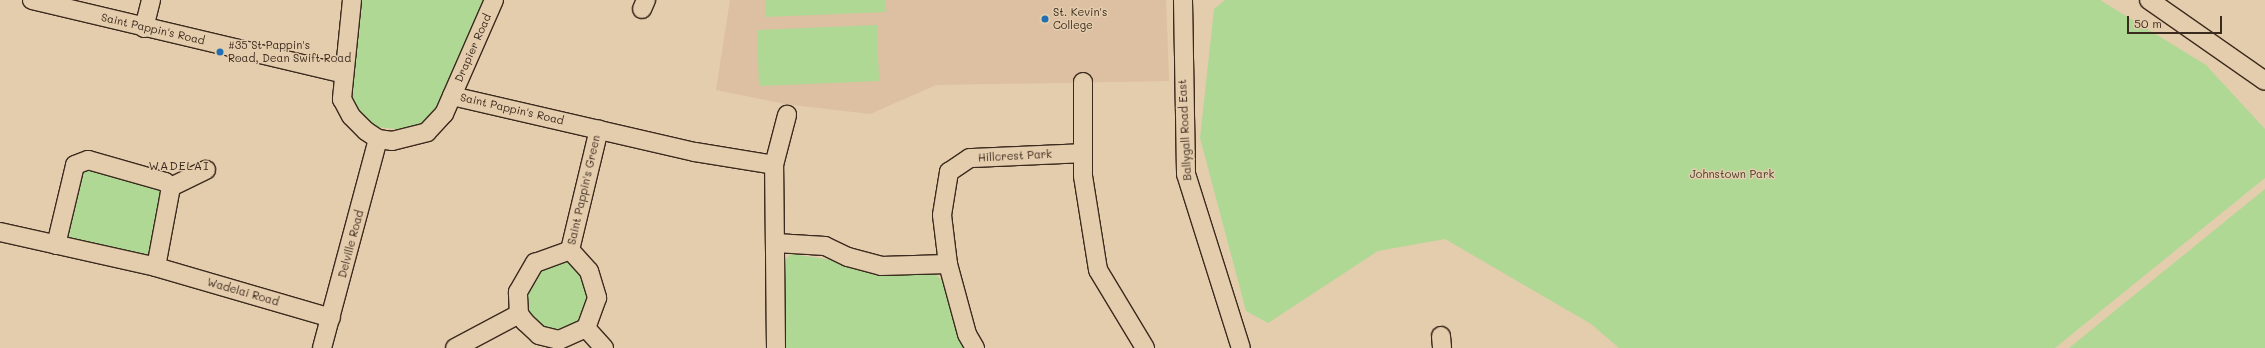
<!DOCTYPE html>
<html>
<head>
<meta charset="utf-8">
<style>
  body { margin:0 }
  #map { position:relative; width:2265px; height:348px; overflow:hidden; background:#e4cdad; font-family:Mali,sans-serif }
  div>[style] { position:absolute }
  .built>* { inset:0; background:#ddbfa2 }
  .green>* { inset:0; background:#afd895 }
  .roads { filter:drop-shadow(1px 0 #3b2a1e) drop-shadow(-1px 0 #3b2a1e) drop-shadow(0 1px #3b2a1e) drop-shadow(0 -1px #3b2a1e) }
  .minor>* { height:18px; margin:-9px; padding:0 9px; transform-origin:9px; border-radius:9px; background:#e4cdad }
  .dots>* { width:11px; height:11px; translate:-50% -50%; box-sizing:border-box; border:2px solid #e4cdad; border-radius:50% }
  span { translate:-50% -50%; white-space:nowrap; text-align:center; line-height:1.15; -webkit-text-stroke:3px #e4cdad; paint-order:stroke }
  .poi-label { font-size:11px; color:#3b2a1e }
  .left { translate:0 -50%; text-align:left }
  .street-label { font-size:11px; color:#3b2a1e }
  .park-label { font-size:11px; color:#473b2a }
  .neighbourhood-label { font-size:12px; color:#3b2a1e; letter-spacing:1px }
  .scale { position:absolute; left:2127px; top:16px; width:95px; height:18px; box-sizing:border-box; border:2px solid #3b2a1e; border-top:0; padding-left:5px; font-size:12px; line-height:14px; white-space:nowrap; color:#3b2a1e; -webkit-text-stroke:3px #e4cdad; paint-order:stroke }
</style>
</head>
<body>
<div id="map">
  <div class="built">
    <div style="clip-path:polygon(730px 0,1166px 0,1169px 81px,936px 85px,870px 114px,785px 104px,716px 90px)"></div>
  </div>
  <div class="green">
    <div style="clip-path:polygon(358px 0,487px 0,435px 112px,419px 125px,406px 130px,377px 127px,358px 113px,352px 102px,349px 92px)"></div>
    <div style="clip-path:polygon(765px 0,885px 0,886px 12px,766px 17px)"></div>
    <div style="clip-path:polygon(1225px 0,2100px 0,2206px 65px,2265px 129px,2265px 178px,2055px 348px,1619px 348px,1591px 324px,1445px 239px,1378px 251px,1268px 323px,1246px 311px,1200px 138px,1214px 9px)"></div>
    <div style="clip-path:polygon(877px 25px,879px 81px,759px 86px,757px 30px)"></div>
    <div style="clip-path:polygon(93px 169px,160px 185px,167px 193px,149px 262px,61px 243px,82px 172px)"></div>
    <div style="clip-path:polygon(2265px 189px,2265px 348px,2069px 348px)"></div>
    <div style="clip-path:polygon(791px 254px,936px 275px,946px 284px,965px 348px,784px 348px,780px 265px)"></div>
    <div style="clip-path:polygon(570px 258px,588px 279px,589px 315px,562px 334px,532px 323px,522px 292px,533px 272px)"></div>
  </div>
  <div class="roads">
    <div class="minor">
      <div style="left:32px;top:0;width:318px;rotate:13.3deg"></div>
      <div style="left:352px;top:0;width:100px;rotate:95.8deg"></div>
      <div style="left:342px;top:99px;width:19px;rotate:62deg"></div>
      <div style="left:351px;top:116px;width:21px;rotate:45deg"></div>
      <div style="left:366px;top:131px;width:14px;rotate:34deg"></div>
      <div style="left:378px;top:139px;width:14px;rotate:8deg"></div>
      <div style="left:392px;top:141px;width:36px;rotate:-14deg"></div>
      <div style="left:427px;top:132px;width:25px;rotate:-47deg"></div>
      <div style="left:444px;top:114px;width:124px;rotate:-66.3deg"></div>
      <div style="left:1183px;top:0;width:174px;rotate:89deg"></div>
      <div style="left:1186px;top:174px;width:182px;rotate:72.5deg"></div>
      <div style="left:2149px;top:0;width:141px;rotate:34.9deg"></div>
      <div style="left:642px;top:9px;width:10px;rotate:-66deg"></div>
      <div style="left:144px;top:28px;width:29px;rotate:-76deg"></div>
      <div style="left:1083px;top:82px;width:94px;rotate:90deg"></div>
      <div style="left:1083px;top:176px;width:95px;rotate:80.9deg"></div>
      <div style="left:1098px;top:270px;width:91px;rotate:58.9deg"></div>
      <div style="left:452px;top:96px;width:249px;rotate:13deg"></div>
      <div style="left:695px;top:152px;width:80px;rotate:9.3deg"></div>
      <div style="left:171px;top:187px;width:39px;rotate:-26deg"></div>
      <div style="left:0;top:232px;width:160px;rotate:12.6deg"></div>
      <div style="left:156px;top:267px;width:182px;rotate:16.2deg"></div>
      <div style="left:776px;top:243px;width:49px;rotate:3.5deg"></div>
      <div style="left:825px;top:246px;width:25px;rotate:26deg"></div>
      <div style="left:848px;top:257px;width:34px;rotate:15deg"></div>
      <div style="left:881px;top:266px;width:67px;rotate:-1.7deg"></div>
      <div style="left:56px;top:245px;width:82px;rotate:-76.6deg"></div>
      <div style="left:75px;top:165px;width:14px;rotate:-21deg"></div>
      <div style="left:88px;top:160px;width:80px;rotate:15.9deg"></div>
      <div style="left:165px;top:182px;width:8px;rotate:40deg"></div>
      <div style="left:171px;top:187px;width:81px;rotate:100.6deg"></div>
      <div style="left:570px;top:250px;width:28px;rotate:48deg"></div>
      <div style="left:589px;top:271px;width:28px;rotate:73deg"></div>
      <div style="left:597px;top:298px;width:32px;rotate:110deg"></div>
      <div style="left:586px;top:328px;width:30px;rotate:156deg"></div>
      <div style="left:559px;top:340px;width:21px;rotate:-166deg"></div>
      <div style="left:539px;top:335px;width:19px;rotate:-137deg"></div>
      <div style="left:525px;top:322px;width:10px;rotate:-127deg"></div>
      <div style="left:519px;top:314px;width:22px;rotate:-93deg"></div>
      <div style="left:518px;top:292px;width:34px;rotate:-60deg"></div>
      <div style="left:535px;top:263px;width:37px;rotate:-20deg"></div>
      <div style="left:570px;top:250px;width:124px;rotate:-76.5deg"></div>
      <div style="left:586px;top:328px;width:27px;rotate:48deg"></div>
      <div style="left:1441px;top:336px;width:12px;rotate:85deg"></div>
      <div style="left:322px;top:348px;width:216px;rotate:-75deg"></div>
      <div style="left:455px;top:348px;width:72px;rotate:-28deg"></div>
      <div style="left:776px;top:348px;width:183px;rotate:-90.6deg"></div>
      <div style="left:774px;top:165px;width:52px;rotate:-75.4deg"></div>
      <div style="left:975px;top:348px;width:16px;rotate:-120deg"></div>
      <div style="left:967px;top:334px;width:73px;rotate:-105.2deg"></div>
      <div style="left:948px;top:264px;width:49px;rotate:-97deg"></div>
      <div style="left:942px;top:215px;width:44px;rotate:-80.8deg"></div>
      <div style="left:949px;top:172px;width:25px;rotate:-34deg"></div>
      <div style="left:970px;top:158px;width:113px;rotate:-2.5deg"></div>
    </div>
  </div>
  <div class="dots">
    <div style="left:1045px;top:19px;background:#1f6fb2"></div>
    <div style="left:220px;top:52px;background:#1f6fb2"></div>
  </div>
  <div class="poi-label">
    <span class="left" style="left:1053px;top:19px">St. Kevin's<br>College</span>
    <span class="left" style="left:228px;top:52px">#35 St Pappin's<br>Road, Dean Swift Road</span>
  </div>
  <div class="street-label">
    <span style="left:153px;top:29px;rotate:13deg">Saint Pappin's Road</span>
    <span style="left:473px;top:48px;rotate:-66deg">Drapier Road</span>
    <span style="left:512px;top:109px;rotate:13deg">Saint Pappin's Road</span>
    <span style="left:1185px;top:130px;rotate:-93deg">Ballygall Road East</span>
    <span style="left:1015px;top:156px;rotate:-3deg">Hillcrest Park</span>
    <span style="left:584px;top:190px;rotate:-77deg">Saint Pappin's Green</span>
    <span style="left:351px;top:244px;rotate:-75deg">Delville Road</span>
    <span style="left:243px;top:292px;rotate:16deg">Wadelai Road</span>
  </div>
  <div class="park-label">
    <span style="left:1732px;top:174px">Johnstown Park</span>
  </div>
  <div class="neighbourhood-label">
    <span style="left:179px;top:166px">WADELAI</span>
  </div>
  <div class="scale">50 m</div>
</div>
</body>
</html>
